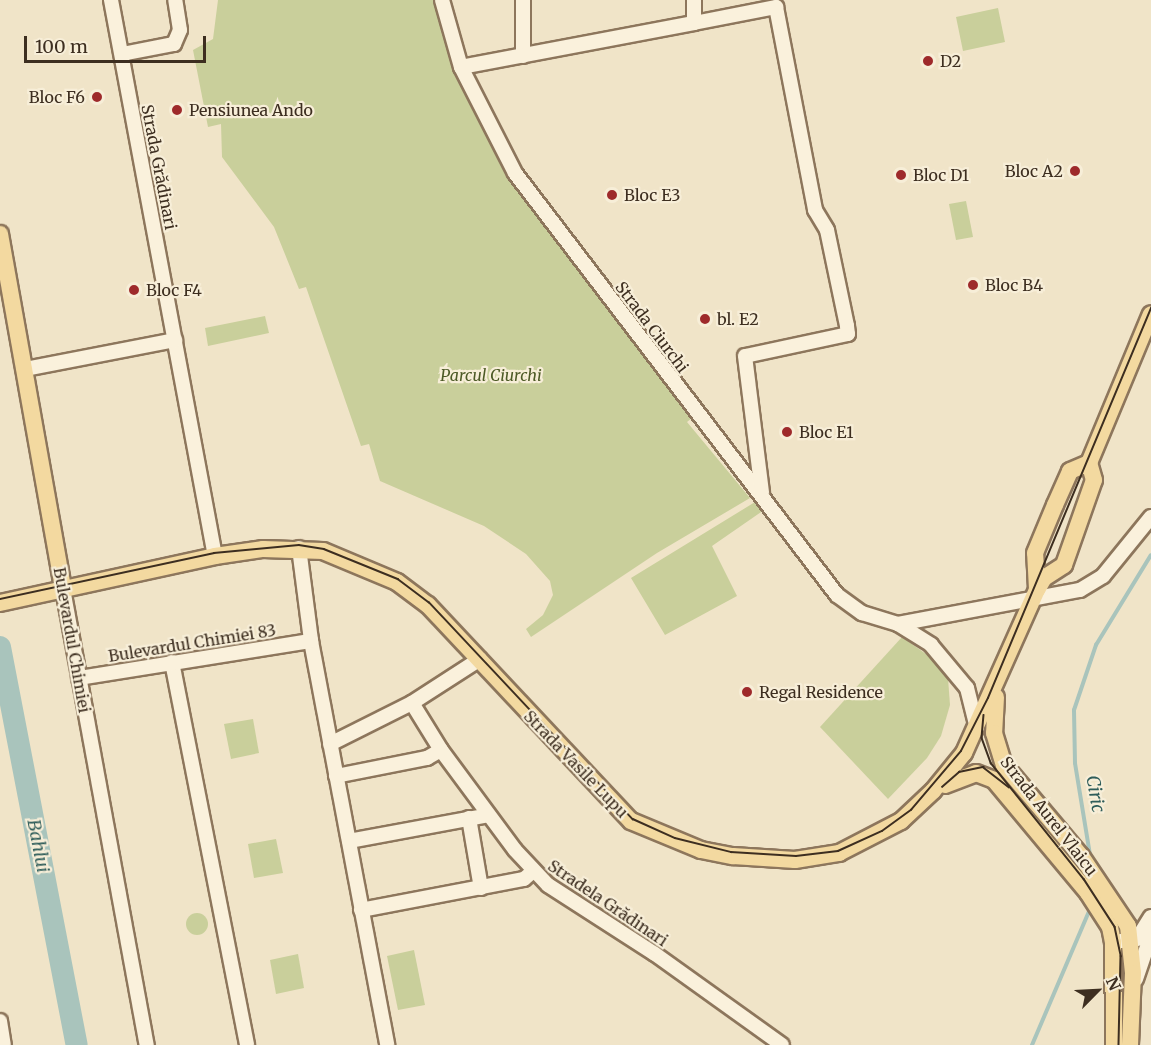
<!DOCTYPE html>
<html>
<head>
<meta charset="utf-8">
<style>
  body { margin:0 }
  #map { position:relative; width:1151px; height:1045px; overflow:hidden; background:#f0e4c8; font-family:Merriweather,serif }
  div>[style] { position:absolute }
  .green>* { inset:0; background:#c9cf9b }
  .round { border-radius:50% }
  .stream>* { height:4px; margin:-2px; padding:0 2px; transform-origin:2px; border-radius:2px; background:#a9c4bc }
  .river>* { height:22px; margin:-11px; padding:0 11px; transform-origin:11px; border-radius:11px; background:#a9c4bc }
  .roads { filter:drop-shadow(2px 0 #8d765c) drop-shadow(-2px 0 #8d765c) drop-shadow(0 2px #8d765c) drop-shadow(0 -2px #8d765c) }
  .minor>* { height:14px; margin:-7px; padding:0 7px; transform-origin:7px; border-radius:7px; background:#faf1dc }
  .major>* { height:16px; margin:-8px; padding:0 8px; transform-origin:8px; border-radius:8px; background:#f3d9a0 }
  .tram>* { height:1.5px; margin:-0.75px; padding:0 0.75px; transform-origin:0.75px; border-radius:0.75px; background:#3d2e20 }
  .dots>* { width:16px; height:16px; translate:-50% -50%; box-sizing:border-box; border:3px solid #f7eed8; border-radius:50% }
  span { translate:-50% -50%; white-space:nowrap; text-align:center; line-height:1.15; -webkit-text-stroke:4.5px #f7eed8; paint-order:stroke }
  .poi-label { font-size:16px; color:#3d2e20 }
  .left { translate:0 -50%; text-align:left }
  .right { translate:-100% -50%; text-align:right }
  .street-label { font-size:16px; color:#3d2e20 }
  .park-label { font-size:16px; color:#4d5a26; font-style:italic }
  .water-label { font-size:18px; color:#2f5d5a; font-style:italic }
  .north { position:absolute; left:1067px; top:961px; width:60px; height:60px; -webkit-text-stroke:4px #f7eed8; paint-order:stroke; rotate:66deg; font-size:16px; font-weight:700; line-height:24px; text-align:center; color:#3d2e20 }
  .north::after { content:''; display:block; margin:auto; width:21px; height:27px; background:#3d2e20; clip-path:polygon(50% 0,100% 100%,50% 72%,0 100%) }
  .scale { position:absolute; left:24px; top:36px; width:182px; height:27px; box-sizing:border-box; border:3px solid #3d2e20; border-top:0; padding-left:8px; font-size:18px; line-height:21px; white-space:nowrap; color:#3d2e20; -webkit-text-stroke:4px #f7eed8; paint-order:stroke }
</style>
</head>
<body>
<div id="map">
  <div class="green">
    <div style="clip-path:polygon(218px 0,442px 0,446px 23px,507px 161px,697px 414px,687px 422px,750px 498px,657px 553px,531px 637px,526px 629px,543px 615px,553px 595px,550px 581px,526px 554px,484px 526px,380px 481px,369px 444px,361px 446px,306px 287px,299px 289px,274px 227px,222px 157px,221px 124px,208px 127px,193px 50px,213px 39px)"></div>
    <div style="clip-path:polygon(998px 8px,1005px 42px,963px 51px,956px 17px)"></div>
    <div style="clip-path:polygon(966px 201px,973px 237px,956px 240px,949px 204px)"></div>
    <div style="clip-path:polygon(265px 316px,269px 333px,208px 346px,205px 328px)"></div>
    <div style="clip-path:polygon(760px 499px,767px 508px,712px 546px,737px 596px,665px 635px,631px 578px)"></div>
    <div style="clip-path:polygon(902px 637px,933px 659px,948px 678px,950px 705px,941px 736px,927px 758px,888px 799px,820px 727px)"></div>
    <div style="clip-path:polygon(253px 719px,259px 753px,231px 759px,224px 724px)"></div>
    <div style="clip-path:polygon(276px 839px,283px 873px,254px 878px,248px 844px)"></div>
    <div class="round" style="left:186px;top:913px;width:22px;height:22px"></div>
    <div style="clip-path:polygon(414px 950px,425px 1005px,398px 1010px,387px 956px)"></div>
    <div style="clip-path:polygon(298px 954px,304px 988px,276px 994px,270px 960px)"></div>
  </div>
  <div class="stream">
    <div style="left:1091px;top:861px;width:99px;rotate:-99.3deg"></div>
    <div style="left:1075px;top:763px;width:53px;rotate:-91.1deg"></div>
    <div style="left:1074px;top:710px;width:69px;rotate:-71.3deg"></div>
    <div style="left:1096px;top:645px;width:105px;rotate:-58.6deg"></div>
    <div style="left:1032px;top:1045px;width:150px;rotate:-66.9deg"></div>
  </div>
  <div class="river">
    <div style="left:0;top:647px;width:405px;rotate:79.1deg"></div>
  </div>
  <div class="roads">
    <div class="minor">
      <div style="left:111px;top:0;width:566px;rotate:79.41deg"></div>
      <div style="left:442px;top:0;width:70px;rotate:74.2deg"></div>
      <div style="left:461px;top:67px;width:119px;rotate:63deg"></div>
      <div style="left:515px;top:173px;width:531px;rotate:52.66deg"></div>
      <div style="left:837px;top:595px;width:31px;rotate:36deg"></div>
      <div style="left:862px;top:613px;width:38px;rotate:17deg"></div>
      <div style="left:898px;top:624px;width:39px;rotate:32deg"></div>
      <div style="left:931px;top:645px;width:56px;rotate:50.1deg"></div>
      <div style="left:967px;top:688px;width:41px;rotate:76deg"></div>
      <div style="left:694px;top:23px;width:84px;rotate:-11deg"></div>
      <div style="left:776px;top:7px;width:207px;rotate:79.1deg"></div>
      <div style="left:815px;top:210px;width:23px;rotate:59deg"></div>
      <div style="left:827px;top:230px;width:98px;rotate:78.2deg"></div>
      <div style="left:847px;top:326px;width:8px;rotate:83deg"></div>
      <div style="left:848px;top:334px;width:105px;rotate:167.9deg"></div>
      <div style="left:745px;top:356px;width:138px;rotate:82.9deg"></div>
      <div style="left:122px;top:54px;width:53px;rotate:-10.9deg"></div>
      <div style="left:174px;top:44px;width:15px;rotate:-67deg"></div>
      <div style="left:180px;top:30px;width:30px;rotate:-99deg"></div>
      <div style="left:523px;top:56px;width:56px;rotate:-90deg"></div>
      <div style="left:461px;top:67px;width:237px;rotate:-10.7deg"></div>
      <div style="left:694px;top:23px;width:23px;rotate:-90deg"></div>
      <div style="left:25px;top:369px;width:153px;rotate:-10.9deg"></div>
      <div style="left:299px;top:548px;width:94px;rotate:82.6deg"></div>
      <div style="left:311px;top:641px;width:411px;rotate:79.3deg"></div>
      <div style="left:63px;top:589px;width:464px;rotate:79.6deg"></div>
      <div style="left:898px;top:624px;width:185px;rotate:-10.6deg"></div>
      <div style="left:1080px;top:590px;width:27px;rotate:-31deg"></div>
      <div style="left:1103px;top:576px;width:76px;rotate:-50.9deg"></div>
      <div style="left:480px;top:659px;width:81px;rotate:147.1deg"></div>
      <div style="left:412px;top:703px;width:55px;rotate:58.3deg"></div>
      <div style="left:441px;top:750px;width:124px;rotate:53.5deg"></div>
      <div style="left:515px;top:850px;width:48px;rotate:46.7deg"></div>
      <div style="left:548px;top:885px;width:127px;rotate:32.8deg"></div>
      <div style="left:655px;top:954px;width:156px;rotate:35.6deg"></div>
      <div style="left:172px;top:662px;width:390px;rotate:78.9deg"></div>
      <div style="left:79px;top:678px;width:235px;rotate:-9.1deg"></div>
      <div style="left:330px;top:744px;width:92px;rotate:-26.6deg"></div>
      <div style="left:336px;top:776px;width:93px;rotate:-11.2deg"></div>
      <div style="left:427px;top:758px;width:16px;rotate:-30deg"></div>
      <div style="left:469px;top:818px;width:71px;rotate:80.3deg"></div>
      <div style="left:349px;top:841px;width:142px;rotate:-10.5deg"></div>
      <div style="left:361px;top:910px;width:166px;rotate:-10.8deg"></div>
      <div style="left:524px;top:879px;width:11px;rotate:-41deg"></div>
      <div style="left:1121px;top:941px;width:16px;rotate:-7deg"></div>
      <div style="left:1137px;top:939px;width:26px;rotate:-58deg"></div>
      <div style="left:1136px;top:979px;width:46px;rotate:-71.2deg"></div>
      <div style="left:0;top:1021px;width:24px;rotate:81deg"></div>
    </div>
    <div class="major">
      <div style="left:0;top:234px;width:361px;rotate:79.9deg"></div>
      <div style="left:1037px;top:589px;width:36px;rotate:-93deg"></div>
      <div style="left:1035px;top:553px;width:52px;rotate:-67.4deg"></div>
      <div style="left:1055px;top:505px;width:37px;rotate:-66deg"></div>
      <div style="left:1070px;top:471px;width:21px;rotate:-23deg"></div>
      <div style="left:0;top:603px;width:220px;rotate:-12.3deg"></div>
      <div style="left:215px;top:556px;width:49px;rotate:-8.3deg"></div>
      <div style="left:263px;top:549px;width:60px;rotate:1.9deg"></div>
      <div style="left:323px;top:551px;width:80px;rotate:22.7deg"></div>
      <div style="left:397px;top:582px;width:39px;rotate:37deg"></div>
      <div style="left:428px;top:605px;width:296px;rotate:46.8deg"></div>
      <div style="left:631px;top:821px;width:76px;rotate:22.5deg"></div>
      <div style="left:701px;top:850px;width:33px;rotate:11deg"></div>
      <div style="left:733px;top:856px;width:62px;rotate:3.7deg"></div>
      <div style="left:795px;top:860px;width:45px;rotate:-9deg"></div>
      <div style="left:839px;top:853px;width:70px;rotate:-27.3deg"></div>
      <div style="left:901px;top:821px;width:44px;rotate:-43.2deg"></div>
      <div style="left:933px;top:791px;width:49px;rotate:-50.8deg"></div>
      <div style="left:964px;top:753px;width:179px;rotate:-65.9deg"></div>
      <div style="left:1037px;top:590px;width:14px;rotate:-60deg"></div>
      <div style="left:1044px;top:578px;width:24px;rotate:-33deg"></div>
      <div style="left:1064px;top:565px;width:90px;rotate:-70.6deg"></div>
      <div style="left:1094px;top:480px;width:18px;rotate:-106deg"></div>
      <div style="left:1089px;top:463px;width:161px;rotate:-67.4deg"></div>
      <div style="left:996px;top:697px;width:36px;rotate:93deg"></div>
      <div style="left:994px;top:733px;width:34px;rotate:73deg"></div>
      <div style="left:1004px;top:765px;width:119px;rotate:49.8deg"></div>
      <div style="left:1081px;top:856px;width:84px;rotate:56.1deg"></div>
      <div style="left:1128px;top:926px;width:47px;rotate:83.9deg"></div>
      <div style="left:1133px;top:973px;width:72px;rotate:92.4deg"></div>
      <div style="left:945px;top:785px;width:33px;rotate:-21deg"></div>
      <div style="left:976px;top:773px;width:19px;rotate:21deg"></div>
      <div style="left:994px;top:780px;width:147px;rotate:50.2deg"></div>
      <div style="left:1088px;top:893px;width:40px;rotate:57.1deg"></div>
      <div style="left:1110px;top:927px;width:16px;rotate:79deg"></div>
      <div style="left:1113px;top:943px;width:102px;rotate:89.4deg"></div>
    </div>
  </div>
  <div class="tram">
    <div style="left:0;top:599px;width:219px;rotate:-12.1deg"></div>
    <div style="left:214px;top:553px;width:85px;rotate:-5.4deg"></div>
    <div style="left:299px;top:545px;width:25px;rotate:9deg"></div>
    <div style="left:324px;top:549px;width:80px;rotate:22.1deg"></div>
    <div style="left:398px;top:579px;width:39px;rotate:37deg"></div>
    <div style="left:429px;top:602px;width:298px;rotate:46.8deg"></div>
    <div style="left:633px;top:819px;width:46px;rotate:24.3deg"></div>
    <div style="left:675px;top:838px;width:58px;rotate:14deg"></div>
    <div style="left:731px;top:852px;width:65px;rotate:3.5deg"></div>
    <div style="left:796px;top:856px;width:42px;rotate:-6.8deg"></div>
    <div style="left:838px;top:851px;width:48px;rotate:-24.4deg"></div>
    <div style="left:882px;top:831px;width:36px;rotate:-36deg"></div>
    <div style="left:911px;top:810px;width:77px;rotate:-49.7deg"></div>
    <div style="left:961px;top:751px;width:59px;rotate:-63deg"></div>
    <div style="left:988px;top:698px;width:423px;rotate:-67.3deg"></div>
    <div style="left:984px;top:715px;width:23px;rotate:95deg"></div>
    <div style="left:982px;top:738px;width:27px;rotate:70deg"></div>
    <div style="left:991px;top:763px;width:149px;rotate:51.3deg"></div>
    <div style="left:1084px;top:879px;width:57px;rotate:57.1deg"></div>
    <div style="left:1115px;top:927px;width:30px;rotate:78deg"></div>
    <div style="left:1121px;top:956px;width:89px;rotate:91.3deg"></div>
    <div style="left:942px;top:787px;width:23px;rotate:-41deg"></div>
    <div style="left:959px;top:772px;width:25px;rotate:-12deg"></div>
    <div style="left:983px;top:767px;width:33px;rotate:38deg"></div>
  </div>
  <div class="dots">
    <div style="left:928px;top:61px;background:#9e2a2b"></div>
    <div style="left:97px;top:97px;background:#9e2a2b"></div>
    <div style="left:177px;top:110px;background:#9e2a2b"></div>
    <div style="left:1075px;top:171px;background:#9e2a2b"></div>
    <div style="left:901px;top:175px;background:#9e2a2b"></div>
    <div style="left:612px;top:195px;background:#9e2a2b"></div>
    <div style="left:973px;top:285px;background:#9e2a2b"></div>
    <div style="left:134px;top:290px;background:#9e2a2b"></div>
    <div style="left:705px;top:319px;background:#9e2a2b"></div>
    <div style="left:787px;top:432px;background:#9e2a2b"></div>
    <div style="left:747px;top:692px;background:#9e2a2b"></div>
  </div>
  <div class="poi-label">
    <span class="left" style="left:940px;top:61px">D2</span>
    <span class="right" style="left:85px;top:97px">Bloc F6</span>
    <span class="left" style="left:189px;top:110px">Pensiunea Ando</span>
    <span class="right" style="left:1063px;top:171px">Bloc A2</span>
    <span class="left" style="left:913px;top:175px">Bloc D1</span>
    <span class="left" style="left:624px;top:195px">Bloc E3</span>
    <span class="left" style="left:985px;top:285px">Bloc B4</span>
    <span class="left" style="left:146px;top:290px">Bloc F4</span>
    <span class="left" style="left:717px;top:319px">bl. E2</span>
    <span class="left" style="left:799px;top:432px">Bloc E1</span>
    <span class="left" style="left:759px;top:692px">Regal Residence</span>
  </div>
  <div class="street-label">
    <span style="left:159px;top:167px;rotate:79deg">Strada Grădinari</span>
    <span style="left:652px;top:327px;rotate:53deg">Strada Ciurchi</span>
    <span style="left:72px;top:640px;rotate:80deg">Bulevardul Chimiei</span>
    <span style="left:192px;top:643px;rotate:-9deg">Bulevardul Chimiei 83</span>
    <span style="left:576px;top:764px;rotate:46deg">Strada Vasile Lupu</span>
    <span style="left:1049px;top:816px;rotate:52deg">Strada Aurel Vlaicu</span>
    <span style="left:608px;top:903px;rotate:34deg">Stradela Grădinari</span>
  </div>
  <div class="park-label">
    <span style="left:491px;top:375px">Parcul Ciurchi</span>
  </div>
  <div class="water-label">
    <span style="left:1095px;top:794px;rotate:80deg">Ciric</span>
    <span style="left:38px;top:846px;rotate:79deg">Bahlui</span>
  </div>
  <div class="north">N</div>
  <div class="scale">100 m</div>
</div>
</body>
</html>
